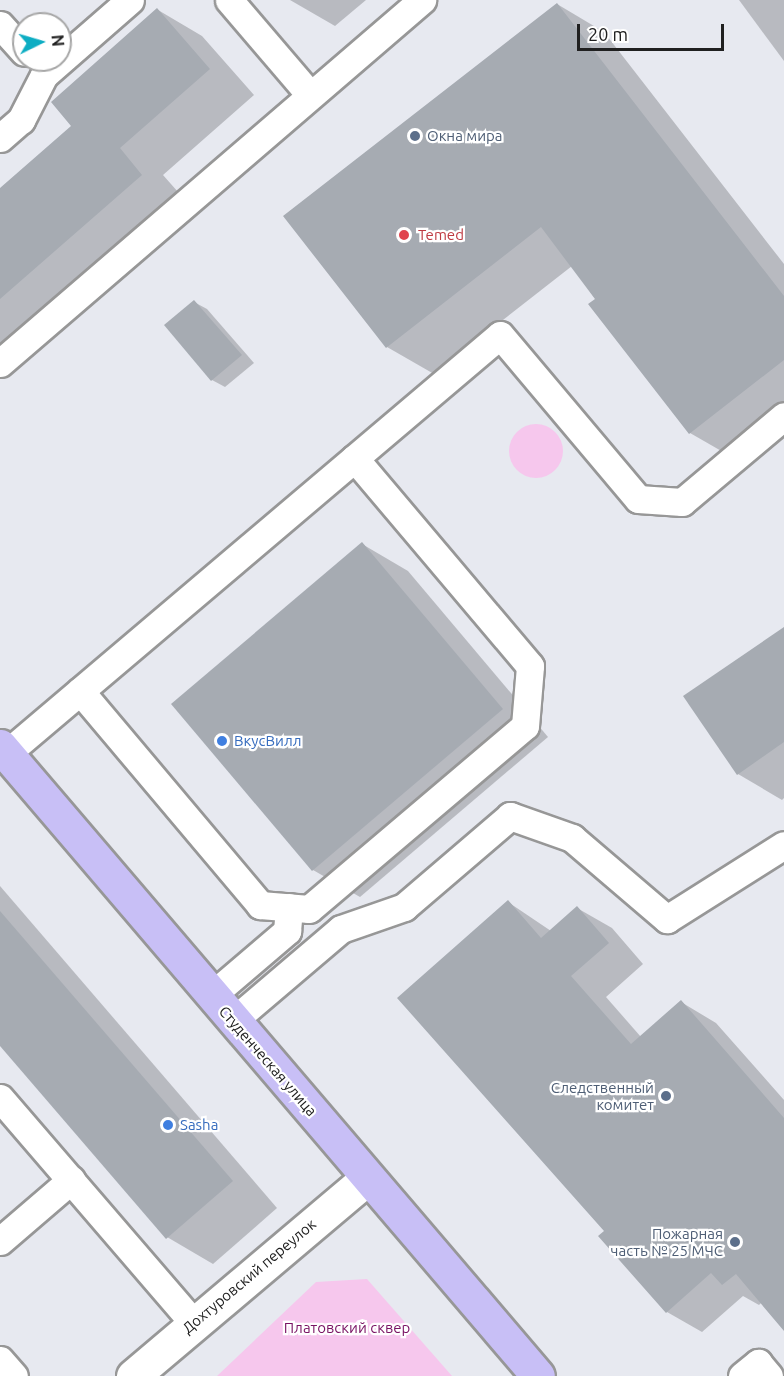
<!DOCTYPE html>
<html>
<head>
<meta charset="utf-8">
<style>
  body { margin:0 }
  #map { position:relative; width:784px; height:1376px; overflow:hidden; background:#e7e9f0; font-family:Ubuntu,sans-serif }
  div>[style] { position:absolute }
  .park>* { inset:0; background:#f6c7ed }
  .round { border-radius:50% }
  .shadow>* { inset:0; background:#0003 }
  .building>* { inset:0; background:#a6abb2 }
  .roads { filter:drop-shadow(2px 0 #979797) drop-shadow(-2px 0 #979797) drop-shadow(0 2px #979797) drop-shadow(0 -2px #979797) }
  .lane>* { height:27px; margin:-13.5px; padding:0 13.5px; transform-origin:13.5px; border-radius:13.5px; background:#fff }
  .street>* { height:33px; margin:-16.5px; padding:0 16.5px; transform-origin:16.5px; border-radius:16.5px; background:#fff }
  .secondary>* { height:33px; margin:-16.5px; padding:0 16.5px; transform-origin:16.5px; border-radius:16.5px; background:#c8bff6 }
  .dots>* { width:16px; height:16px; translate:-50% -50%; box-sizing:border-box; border:3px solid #fff; border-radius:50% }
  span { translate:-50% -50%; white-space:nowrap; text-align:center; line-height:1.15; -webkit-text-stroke:4.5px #fff; paint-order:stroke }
  .service-label { font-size:15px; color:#4e5e75 }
  .left { translate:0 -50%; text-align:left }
  .right { translate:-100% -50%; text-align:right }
  .health-label { font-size:15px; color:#be3a42 }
  .shop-label { font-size:15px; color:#366cbe }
  .street-label { font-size:15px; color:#202020 }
  .park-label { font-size:15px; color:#791364 }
  .north { position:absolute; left:12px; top:12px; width:60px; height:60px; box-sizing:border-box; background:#fff; border:2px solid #a6a6a6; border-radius:50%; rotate:85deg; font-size:16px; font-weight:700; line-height:24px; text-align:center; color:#202020 }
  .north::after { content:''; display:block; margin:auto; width:21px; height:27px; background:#0dadc3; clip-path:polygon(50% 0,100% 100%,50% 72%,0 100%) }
  .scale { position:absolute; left:577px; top:24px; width:147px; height:27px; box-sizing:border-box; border:3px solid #202020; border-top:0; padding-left:8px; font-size:18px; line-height:21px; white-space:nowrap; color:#202020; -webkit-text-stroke:4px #fff; paint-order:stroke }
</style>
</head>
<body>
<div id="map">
  <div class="park">
    <div class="round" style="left:509px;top:424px;width:54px;height:54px"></div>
    <div style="clip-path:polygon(367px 1279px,452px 1376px,217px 1376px,316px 1282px)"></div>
  </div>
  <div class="shadow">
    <div style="clip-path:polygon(290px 0,366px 0,335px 26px)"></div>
    <div style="clip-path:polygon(739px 0,784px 0,784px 61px)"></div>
    <div style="clip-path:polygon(557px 4px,604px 32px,784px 264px,784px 424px,737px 460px,690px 433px,572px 266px,434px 374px,387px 347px)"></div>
    <div style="clip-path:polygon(158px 10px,202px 36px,254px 95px,163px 175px,186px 201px,0 363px,0 190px,73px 126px)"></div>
    <div style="clip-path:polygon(194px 302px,207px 309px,254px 363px,225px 387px,212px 380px)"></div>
    <div style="clip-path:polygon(362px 544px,408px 571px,548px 737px,360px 897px,313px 870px)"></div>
    <div style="clip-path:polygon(784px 629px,784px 798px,782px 800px,738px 774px)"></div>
    <div style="clip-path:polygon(0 886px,277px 1208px,213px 1264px,167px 1237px,0 1044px)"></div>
    <div style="clip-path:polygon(508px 902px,551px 931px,577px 908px,612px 928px,643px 964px,606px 997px,641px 1037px,681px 1002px,716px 1023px,784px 1100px,784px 1329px,762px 1302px,759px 1305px,743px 1296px,702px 1332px,667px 1312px,607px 1231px)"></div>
  </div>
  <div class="building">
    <div style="clip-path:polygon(557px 3px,784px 296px,784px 360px,689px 434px,588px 304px,595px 299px,541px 227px,386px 348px,283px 216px)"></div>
    <div style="clip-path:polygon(157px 8px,210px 69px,120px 148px,142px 175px,0 299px,0 188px,71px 126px,51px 102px)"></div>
    <div style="clip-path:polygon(194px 300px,242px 355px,211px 381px,164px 325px)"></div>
    <div style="clip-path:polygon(362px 542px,503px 709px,312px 871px,171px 704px)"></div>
    <div style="clip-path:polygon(784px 627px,784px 742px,737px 775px,683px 696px)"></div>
    <div style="clip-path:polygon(508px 900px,541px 938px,577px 906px,609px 943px,571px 976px,631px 1044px,681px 1000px,784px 1118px,784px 1331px,736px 1274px,722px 1285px,711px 1273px,666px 1313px,598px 1236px,604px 1231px,397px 998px)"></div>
    <div style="clip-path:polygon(0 911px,233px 1181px,166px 1239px,0 1046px)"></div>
  </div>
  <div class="roads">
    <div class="lane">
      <div style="left:229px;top:0;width:125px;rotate:49.5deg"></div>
      <div style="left:0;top:25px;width:36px;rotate:48deg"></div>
      <div style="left:0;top:138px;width:28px;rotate:-41deg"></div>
      <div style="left:21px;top:120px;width:51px;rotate:-62.9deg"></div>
      <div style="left:44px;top:75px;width:114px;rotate:-41.1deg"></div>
      <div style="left:0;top:363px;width:557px;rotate:-40.7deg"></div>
      <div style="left:80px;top:691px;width:280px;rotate:49.9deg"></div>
      <div style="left:260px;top:905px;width:49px;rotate:4.7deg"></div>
      <div style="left:309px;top:909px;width:283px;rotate:-40.3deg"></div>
      <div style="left:525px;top:726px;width:60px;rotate:-85.2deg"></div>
      <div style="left:530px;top:666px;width:272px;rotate:-130.2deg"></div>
      <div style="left:7px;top:753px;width:646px;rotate:-40.29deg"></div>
      <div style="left:500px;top:335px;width:214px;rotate:49.9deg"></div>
      <div style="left:638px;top:499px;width:44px;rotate:3.9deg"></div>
      <div style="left:682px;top:502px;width:133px;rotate:-40.1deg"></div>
      <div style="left:212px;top:995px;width:99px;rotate:-40.5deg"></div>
      <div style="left:287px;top:931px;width:24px;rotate:-85deg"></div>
      <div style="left:234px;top:1020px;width:140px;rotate:-40.4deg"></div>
      <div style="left:341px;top:929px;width:67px;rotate:-19.2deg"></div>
      <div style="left:404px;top:907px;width:140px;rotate:-40.6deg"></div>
      <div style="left:510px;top:816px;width:66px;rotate:19.5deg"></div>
      <div style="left:572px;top:838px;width:125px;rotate:40.5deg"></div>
      <div style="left:667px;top:919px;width:138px;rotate:-32.3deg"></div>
      <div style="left:0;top:1098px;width:296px;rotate:49.3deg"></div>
      <div style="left:0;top:1241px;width:94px;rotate:-40.7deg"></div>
      <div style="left:0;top:1360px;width:21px;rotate:49deg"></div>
      <div style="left:742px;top:1376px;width:21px;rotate:-39deg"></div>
      <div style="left:758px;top:1363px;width:17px;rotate:50deg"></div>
    </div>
    <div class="street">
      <div style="left:133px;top:1376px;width:307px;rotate:-40.2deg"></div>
    </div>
    <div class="secondary">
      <div style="left:0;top:746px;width:828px;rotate:49.5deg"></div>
    </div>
  </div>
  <div class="dots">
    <div style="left:415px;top:136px;background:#5c6f8a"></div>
    <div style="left:404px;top:235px;background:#e0444e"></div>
    <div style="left:222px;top:741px;background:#3f7fe0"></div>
    <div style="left:666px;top:1096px;background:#5c6f8a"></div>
    <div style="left:168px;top:1125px;background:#3f7fe0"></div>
    <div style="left:735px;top:1242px;background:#5c6f8a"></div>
  </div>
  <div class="service-label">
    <span class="left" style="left:427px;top:136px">Окна мира</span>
    <span class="right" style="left:654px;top:1096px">Следственный<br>комитет</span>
    <span class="right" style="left:723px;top:1242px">Пожарная<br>часть № 25 МЧС</span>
  </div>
  <div class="health-label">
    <span class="left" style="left:418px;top:235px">Temed</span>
  </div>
  <div class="shop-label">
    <span class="left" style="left:234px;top:741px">ВкусВилл</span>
    <span class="left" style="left:180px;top:1125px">Sasha</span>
  </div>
  <div class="street-label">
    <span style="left:268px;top:1061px;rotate:49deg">Студенческая улица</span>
    <span style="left:249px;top:1276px;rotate:-40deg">Дохтуровский переулок</span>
  </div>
  <div class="park-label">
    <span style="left:347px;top:1328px">Платовский сквер</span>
  </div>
  <div class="north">N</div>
  <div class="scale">20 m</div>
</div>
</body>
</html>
